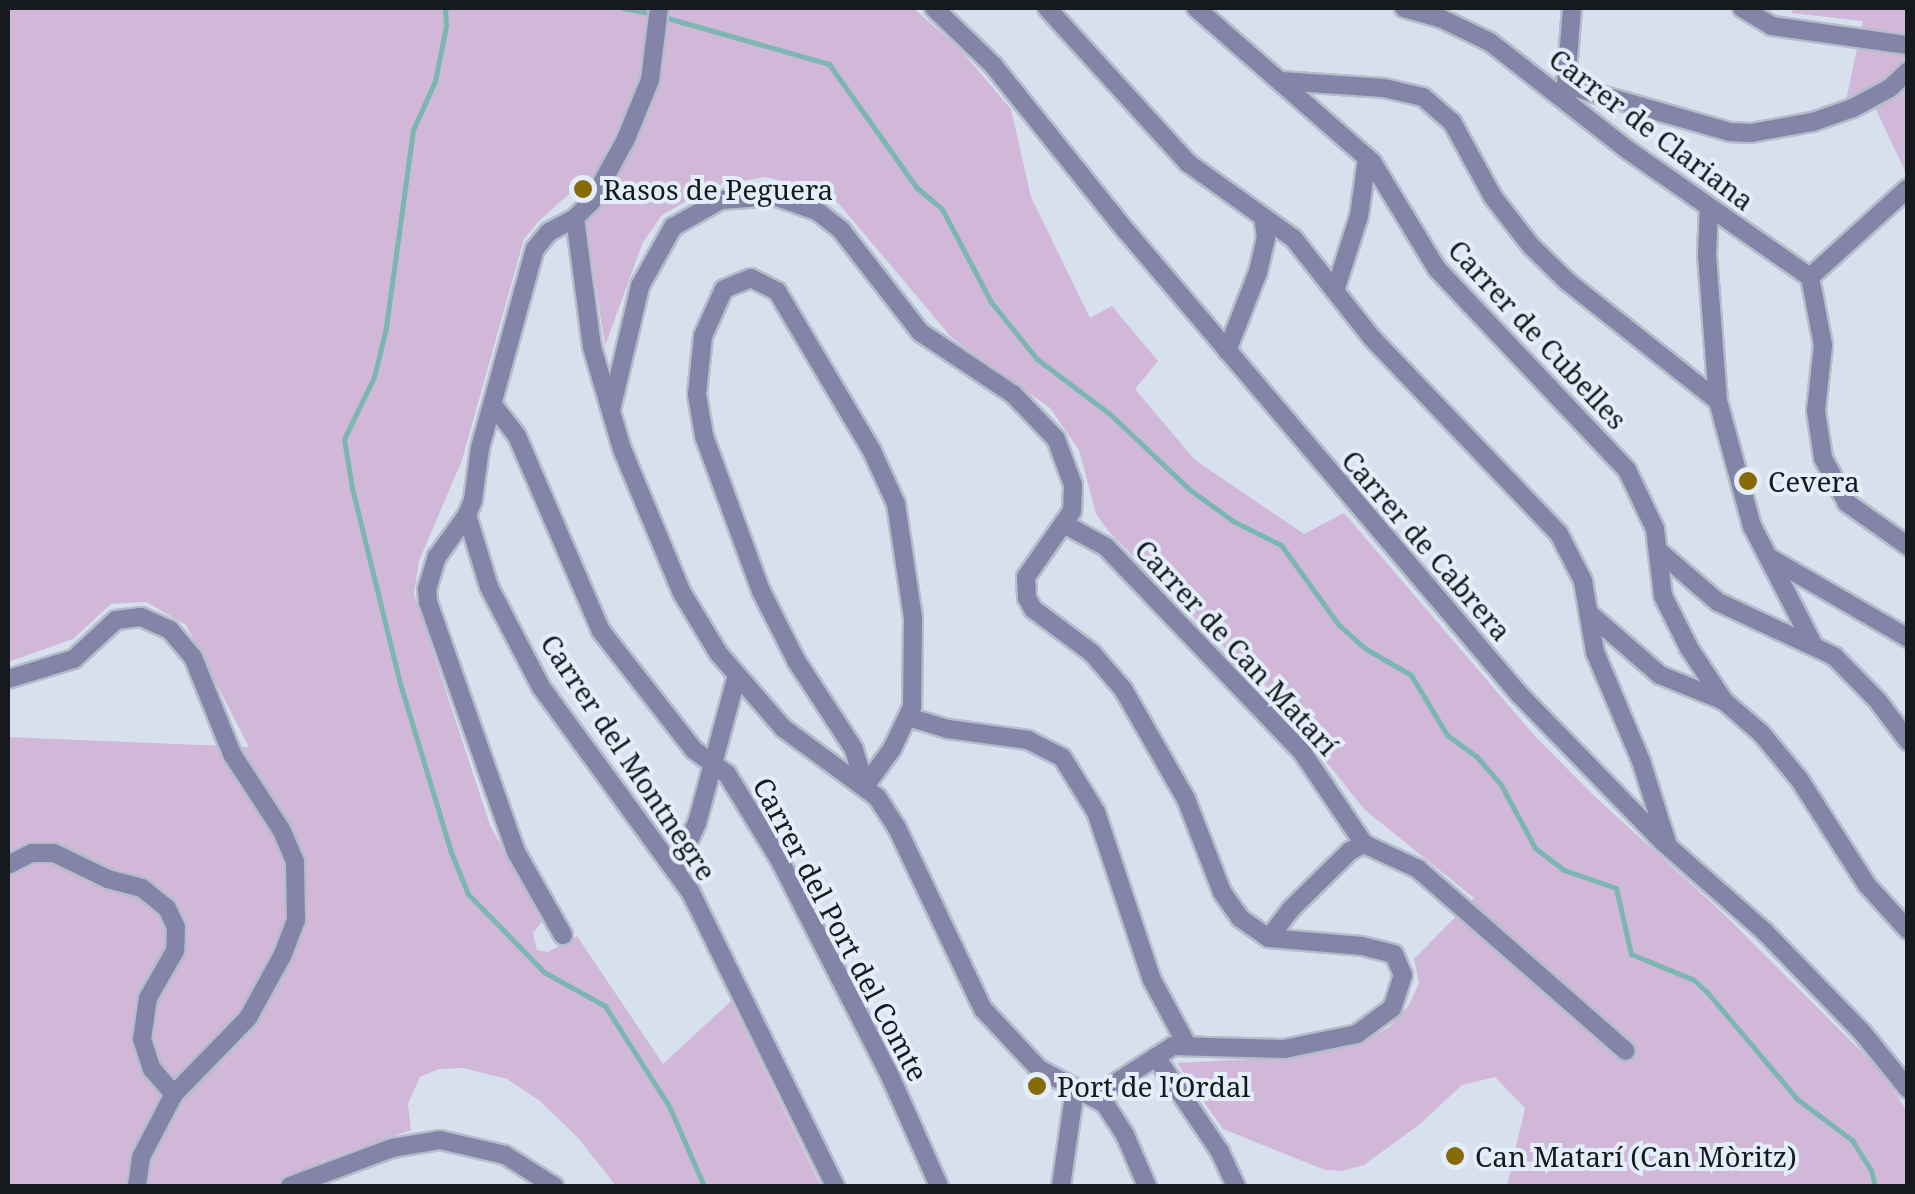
<!DOCTYPE html>
<html>
<head>
<meta charset="utf-8">
<style>
  body { margin:0 }
  #map { position:relative; width:1915px; height:1194px; overflow:hidden; background:#d7e1ee; font-family:"Noto Serif",serif }
  div>[style] { position:absolute }
  .green>* { inset:0; background:#d1b8d9 }
  .stream>* { height:5px; margin:-2.5px; padding:0 2.5px; transform-origin:2.5px; border-radius:2.5px; background:#7bb6b0 }
  .roads { filter:drop-shadow(2px 0 #b4bdc9) drop-shadow(-2px 0 #b4bdc9) drop-shadow(0 2px #b4bdc9) drop-shadow(0 -2px #b4bdc9) }
  .minor>* { height:18px; margin:-9px; padding:0 9px; transform-origin:9px; border-radius:9px; background:#8483a8 }
  .dots>* { width:28px; height:28px; translate:-50% -50%; box-sizing:border-box; border:5px solid #e4eefb; border-radius:50% }
  span { translate:-50% -50%; white-space:nowrap; text-align:center; line-height:1.15; -webkit-text-stroke:8px #e4eefb; paint-order:stroke }
  .street-label { font-size:28px; color:#161a1e }
  .poi-label { font-size:28px; color:#161a1e }
  .left { translate:0 -50%; text-align:left }
  .frame { position:absolute; inset:0; border:10px solid #161a1e; pointer-events:none }
</style>
</head>
<body>
<div id="map">
  <div class="green">
    <div style="clip-path:polygon(8px 8px,913px 8px,958px 47px,1011px 109px,1031px 197px,1090px 318px,1112px 306px,1158px 361px,1135px 389px,1195px 460px,1304px 534px,1344px 513px,1534px 735px,1592px 794px,1723px 913px,1881px 1071px,1907px 1111px,1907px 1186px,1507px 1186px,1525px 1108px,1495px 1077px,1462px 1085px,1420px 1124px,1364px 1165px,1342px 1171px,1325px 1170px,1223px 1129px,1177px 1063px,1305px 1056px,1368px 1040px,1389px 1027px,1409px 1005px,1419px 983px,1414px 959px,1474px 898px,1365px 810px,1274px 697px,1109px 532px,1096px 514px,1079px 450px,1050px 408px,952px 338px,839px 204px,818px 189px,765px 177px,713px 186px,662px 215px,643px 242px,605px 346px,580px 184px,539px 221px,524px 239px,462px 460px,419px 561px,414px 594px,490px 825px,542px 922px,533px 933px,537px 950px,548px 952px,577px 936px,663px 1064px,731px 1001px,821px 1186px,616px 1186px,579px 1139px,540px 1101px,507px 1079px,463px 1068px,439px 1069px,420px 1077px,408px 1104px,411px 1130px,322px 1161px,309px 1186px,8px 1186px,8px 737px,249px 747px,186px 625px,146px 602px,111px 604px,73px 639px,8px 662px)"></div>
    <div style="clip-path:polygon(1793px 8px,1907px 8px,1906px 173px,1867px 91px,1846px 100px,1863px 21px,1791px 13px)"></div>
  </div>
  <div class="stream">
    <div style="left:445px;top:8px;width:18px;rotate:87deg"></div>
    <div style="left:446px;top:26px;width:56px;rotate:101.3deg"></div>
    <div style="left:435px;top:81px;width:54px;rotate:114.2deg"></div>
    <div style="left:413px;top:130px;width:200px;rotate:97.8deg"></div>
    <div style="left:386px;top:328px;width:50px;rotate:103.8deg"></div>
    <div style="left:374px;top:377px;width:69px;rotate:115.8deg"></div>
    <div style="left:344px;top:439px;width:50px;rotate:80.7deg"></div>
    <div style="left:352px;top:488px;width:198px;rotate:76.2deg"></div>
    <div style="left:399px;top:680px;width:180px;rotate:73.2deg"></div>
    <div style="left:451px;top:852px;width:45px;rotate:68deg"></div>
    <div style="left:468px;top:894px;width:109px;rotate:45.7deg"></div>
    <div style="left:544px;top:972px;width:70px;rotate:29.1deg"></div>
    <div style="left:605px;top:1006px;width:119px;rotate:57.4deg"></div>
    <div style="left:669px;top:1106px;width:87px;rotate:66.4deg"></div>
    <div style="left:623px;top:8px;width:31px;rotate:11deg"></div>
    <div style="left:664px;top:17px;width:172px;rotate:15.9deg"></div>
    <div style="left:829px;top:64px;width:151px;rotate:54.7deg"></div>
    <div style="left:916px;top:187px;width:34px;rotate:40deg"></div>
    <div style="left:942px;top:209px;width:105px;rotate:62.2deg"></div>
    <div style="left:991px;top:302px;width:73px;rotate:51.1deg"></div>
    <div style="left:1037px;top:359px;width:91px;rotate:37deg"></div>
    <div style="left:1110px;top:414px;width:109px;rotate:43.5deg"></div>
    <div style="left:1189px;top:489px;width:54px;rotate:36deg"></div>
    <div style="left:1233px;top:521px;width:54px;rotate:26.6deg"></div>
    <div style="left:1281px;top:545px;width:99px;rotate:54.1deg"></div>
    <div style="left:1339px;top:625px;width:36px;rotate:42deg"></div>
    <div style="left:1366px;top:649px;width:52px;rotate:30deg"></div>
    <div style="left:1411px;top:675px;width:70px;rotate:59deg"></div>
    <div style="left:1447px;top:735px;width:37px;rotate:36deg"></div>
    <div style="left:1477px;top:757px;width:35px;rotate:49deg"></div>
    <div style="left:1500px;top:783px;width:74px;rotate:61.7deg"></div>
    <div style="left:1535px;top:848px;width:36px;rotate:37deg"></div>
    <div style="left:1564px;top:870px;width:55px;rotate:19.1deg"></div>
    <div style="left:1616px;top:888px;width:68px;rotate:77.2deg"></div>
    <div style="left:1631px;top:954px;width:68px;rotate:22.4deg"></div>
    <div style="left:1694px;top:980px;width:18px;rotate:43deg"></div>
    <div style="left:1707px;top:992px;width:140px;rotate:49.9deg"></div>
    <div style="left:1797px;top:1099px;width:69px;rotate:36.7deg"></div>
    <div style="left:1852px;top:1140px;width:36px;rotate:58deg"></div>
    <div style="left:1871px;top:1170px;width:16px;rotate:76deg"></div>
  </div>
  <div class="roads">
    <div class="minor">
      <div style="left:934px;top:8px;width:82px;rotate:44deg"></div>
      <div style="left:993px;top:65px;width:214px;rotate:51.3deg"></div>
      <div style="left:1127px;top:232px;width:607px;rotate:49.68deg"></div>
      <div style="left:1520px;top:695px;width:205px;rotate:45.8deg"></div>
      <div style="left:1663px;top:842px;width:135px;rotate:41.4deg"></div>
      <div style="left:1764px;top:931px;width:141px;rotate:45.9deg"></div>
      <div style="left:1862px;top:1032px;width:73px;rotate:51.1deg"></div>
      <div style="left:1047px;top:8px;width:210px;rotate:47.7deg"></div>
      <div style="left:1188px;top:163px;width:130px;rotate:35.6deg"></div>
      <div style="left:1294px;top:239px;width:126px;rotate:51.8deg"></div>
      <div style="left:1372px;top:338px;width:271px;rotate:46.3deg"></div>
      <div style="left:1559px;top:534px;width:53px;rotate:62.9deg"></div>
      <div style="left:1583px;top:581px;width:72px;rotate:80.4deg"></div>
      <div style="left:1595px;top:652px;width:118px;rotate:67.1deg"></div>
      <div style="left:1641px;top:761px;width:89px;rotate:72.4deg"></div>
      <div style="left:1196px;top:8px;width:234px;rotate:41.2deg"></div>
      <div style="left:1372px;top:162px;width:125px;rotate:58.7deg"></div>
      <div style="left:1437px;top:269px;width:277px;rotate:46.6deg"></div>
      <div style="left:1627px;top:470px;width:65px;rotate:64.6deg"></div>
      <div style="left:1655px;top:529px;width:67px;rotate:83.2deg"></div>
      <div style="left:1663px;top:596px;width:58px;rotate:63.4deg"></div>
      <div style="left:1689px;top:648px;width:64px;rotate:56.6deg"></div>
      <div style="left:1404px;top:8px;width:37px;rotate:16deg"></div>
      <div style="left:1440px;top:18px;width:55px;rotate:25.6deg"></div>
      <div style="left:1490px;top:42px;width:172px;rotate:38.1deg"></div>
      <div style="left:1625px;top:148px;width:226px;rotate:34.9deg"></div>
      <div style="left:1742px;top:8px;width:35px;rotate:31deg"></div>
      <div style="left:1772px;top:26px;width:137px;rotate:8deg"></div>
      <div style="left:1281px;top:81px;width:103px;rotate:3.9deg"></div>
      <div style="left:1384px;top:88px;width:40px;rotate:13deg"></div>
      <div style="left:1423px;top:97px;width:38px;rotate:41deg"></div>
      <div style="left:1452px;top:122px;width:85px;rotate:61.3deg"></div>
      <div style="left:1493px;top:197px;width:62px;rotate:52.2deg"></div>
      <div style="left:1531px;top:246px;width:52px;rotate:44.2deg"></div>
      <div style="left:1568px;top:282px;width:191px;rotate:38.4deg"></div>
      <div style="left:1566px;top:85px;width:171px;rotate:16deg"></div>
      <div style="left:1730px;top:132px;width:21px;rotate:3deg"></div>
      <div style="left:1751px;top:133px;width:63px;rotate:-10.1deg"></div>
      <div style="left:1813px;top:122px;width:42px;rotate:-19.3deg"></div>
      <div style="left:1853px;top:108px;width:42px;rotate:-28.4deg"></div>
      <div style="left:1890px;top:88px;width:25px;rotate:-43deg"></div>
      <div style="left:1565px;top:97px;width:89px;rotate:-85.5deg"></div>
      <div style="left:1709px;top:207px;width:48px;rotate:92.4deg"></div>
      <div style="left:1707px;top:255px;width:146px;rotate:85.7deg"></div>
      <div style="left:1718px;top:401px;width:130px;rotate:74.8deg"></div>
      <div style="left:1752px;top:526px;width:135px;rotate:62.7deg"></div>
      <div style="left:575px;top:218px;width:130px;rotate:82.5deg"></div>
      <div style="left:592px;top:347px;width:106px;rotate:73.6deg"></div>
      <div style="left:622px;top:449px;width:156px;rotate:67.4deg"></div>
      <div style="left:682px;top:593px;width:71px;rotate:58.8deg"></div>
      <div style="left:719px;top:654px;width:98px;rotate:49.1deg"></div>
      <div style="left:783px;top:728px;width:117px;rotate:36.3deg"></div>
      <div style="left:877px;top:797px;width:37px;rotate:57deg"></div>
      <div style="left:897px;top:828px;width:200px;rotate:64.6deg"></div>
      <div style="left:983px;top:1009px;width:82px;rotate:47deg"></div>
      <div style="left:1039px;top:1069px;width:75px;rotate:27.9deg"></div>
      <div style="left:1105px;top:1104px;width:37px;rotate:57deg"></div>
      <div style="left:1125px;top:1135px;width:56px;rotate:66.7deg"></div>
      <div style="left:1810px;top:277px;width:69px;rotate:79.2deg"></div>
      <div style="left:1823px;top:345px;width:66px;rotate:96.1deg"></div>
      <div style="left:1816px;top:411px;width:48px;rotate:81.5deg"></div>
      <div style="left:1823px;top:458px;width:51px;rotate:61.9deg"></div>
      <div style="left:1847px;top:503px;width:75px;rotate:35.2deg"></div>
      <div style="left:1810px;top:277px;width:132px;rotate:-42.2deg"></div>
      <div style="left:751px;top:278px;width:29px;rotate:27deg"></div>
      <div style="left:777px;top:291px;width:186px;rotate:59.3deg"></div>
      <div style="left:872px;top:451px;width:58px;rotate:65.6deg"></div>
      <div style="left:896px;top:504px;width:115px;rotate:81.5deg"></div>
      <div style="left:913px;top:618px;width:89px;rotate:90.6deg"></div>
      <div style="left:912px;top:707px;width:47px;rotate:115.5deg"></div>
      <div style="left:892px;top:749px;width:46px;rotate:126.1deg"></div>
      <div style="left:865px;top:786px;width:39px;rotate:-107deg"></div>
      <div style="left:854px;top:749px;width:104px;rotate:-123.2deg"></div>
      <div style="left:797px;top:662px;width:80px;rotate:-116.9deg"></div>
      <div style="left:761px;top:591px;width:165px;rotate:-110.2deg"></div>
      <div style="left:704px;top:436px;width:43px;rotate:-99.5deg"></div>
      <div style="left:697px;top:394px;width:58px;rotate:-84.1deg"></div>
      <div style="left:703px;top:336px;width:51px;rotate:-65.9deg"></div>
      <div style="left:724px;top:289px;width:29px;rotate:-22deg"></div>
      <div style="left:1335px;top:291px;width:79px;rotate:-72.3deg"></div>
      <div style="left:1359px;top:216px;width:59px;rotate:-82.1deg"></div>
      <div style="left:1227px;top:351px;width:85px;rotate:-68.6deg"></div>
      <div style="left:1258px;top:272px;width:35px;rotate:-77deg"></div>
      <div style="left:1266px;top:238px;width:21px;rotate:-98deg"></div>
      <div style="left:493px;top:405px;width:39px;rotate:52deg"></div>
      <div style="left:517px;top:436px;width:212px;rotate:66.7deg"></div>
      <div style="left:601px;top:631px;width:151px;rotate:52deg"></div>
      <div style="left:694px;top:750px;width:41px;rotate:36deg"></div>
      <div style="left:727px;top:774px;width:100px;rotate:58.5deg"></div>
      <div style="left:779px;top:859px;width:244px;rotate:62.9deg"></div>
      <div style="left:890px;top:1076px;width:120px;rotate:66deg"></div>
      <div style="left:611px;top:410px;width:127px;rotate:-76.8deg"></div>
      <div style="left:640px;top:286px;width:68px;rotate:-60.8deg"></div>
      <div style="left:673px;top:227px;width:55px;rotate:-29.4deg"></div>
      <div style="left:721px;top:200px;width:53px;rotate:-4.3deg"></div>
      <div style="left:774px;top:196px;width:46px;rotate:19.2deg"></div>
      <div style="left:817px;top:211px;width:31px;rotate:38deg"></div>
      <div style="left:841px;top:230px;width:129px;rotate:52.2deg"></div>
      <div style="left:920px;top:332px;width:112px;rotate:33.7deg"></div>
      <div style="left:1013px;top:394px;width:62px;rotate:46.3deg"></div>
      <div style="left:1056px;top:439px;width:49px;rotate:69.7deg"></div>
      <div style="left:1073px;top:485px;width:26px;rotate:92deg"></div>
      <div style="left:1072px;top:511px;width:80px;rotate:124.9deg"></div>
      <div style="left:1026px;top:577px;width:21px;rotate:87deg"></div>
      <div style="left:1027px;top:598px;width:13px;rotate:61deg"></div>
      <div style="left:1033px;top:609px;width:74px;rotate:36.7deg"></div>
      <div style="left:1092px;top:653px;width:48px;rotate:49.3deg"></div>
      <div style="left:1123px;top:689px;width:127px;rotate:60.2deg"></div>
      <div style="left:1186px;top:799px;width:100px;rotate:68.8deg"></div>
      <div style="left:1222px;top:892px;width:32px;rotate:55deg"></div>
      <div style="left:1240px;top:918px;width:35px;rotate:35deg"></div>
      <div style="left:1269px;top:938px;width:93px;rotate:4.9deg"></div>
      <div style="left:1362px;top:946px;width:33px;rotate:14deg"></div>
      <div style="left:1394px;top:954px;width:23px;rotate:67deg"></div>
      <div style="left:1403px;top:975px;width:35px;rotate:108deg"></div>
      <div style="left:1392px;top:1008px;width:44px;rotate:143.4deg"></div>
      <div style="left:1357px;top:1034px;width:75px;rotate:168.4deg"></div>
      <div style="left:1284px;top:1049px;width:111px;rotate:-178.5deg"></div>
      <div style="left:1173px;top:1046px;width:94px;rotate:147.2deg"></div>
      <div style="left:467px;top:515px;width:75px;rotate:73deg"></div>
      <div style="left:489px;top:587px;width:113px;rotate:62.5deg"></div>
      <div style="left:541px;top:687px;width:253px;rotate:53.9deg"></div>
      <div style="left:690px;top:891px;width:329px;rotate:63.8deg"></div>
      <div style="left:1066px;top:525px;width:46px;rotate:28.8deg"></div>
      <div style="left:1106px;top:547px;width:284px;rotate:46.3deg"></div>
      <div style="left:1302px;top:752px;width:111px;rotate:56deg"></div>
      <div style="left:1364px;top:844px;width:60px;rotate:24.8deg"></div>
      <div style="left:1418px;top:869px;width:276px;rotate:41.2deg"></div>
      <div style="left:1660px;top:552px;width:77px;rotate:40.8deg"></div>
      <div style="left:1718px;top:602px;width:128px;rotate:25deg"></div>
      <div style="left:1834px;top:656px;width:63px;rotate:45.6deg"></div>
      <div style="left:1878px;top:701px;width:50px;rotate:53.1deg"></div>
      <div style="left:1770px;top:558px;width:160px;rotate:30.1deg"></div>
      <div style="left:1590px;top:614px;width:93px;rotate:41.1deg"></div>
      <div style="left:1660px;top:675px;width:69px;rotate:22.1deg"></div>
      <div style="left:1724px;top:701px;width:49px;rotate:40.9deg"></div>
      <div style="left:1761px;top:733px;width:60px;rotate:50.4deg"></div>
      <div style="left:1799px;top:779px;width:126px;rotate:57.3deg"></div>
      <div style="left:1867px;top:885px;width:61px;rotate:47.7deg"></div>
      <div style="left:8px;top:679px;width:69px;rotate:-16.9deg"></div>
      <div style="left:74px;top:659px;width:57px;rotate:-42.9deg"></div>
      <div style="left:116px;top:620px;width:25px;rotate:-7deg"></div>
      <div style="left:141px;top:617px;width:32px;rotate:24deg"></div>
      <div style="left:170px;top:630px;width:35px;rotate:50deg"></div>
      <div style="left:193px;top:657px;width:105px;rotate:68.1deg"></div>
      <div style="left:232px;top:754px;width:92px;rotate:57deg"></div>
      <div style="left:282px;top:831px;width:34px;rotate:67deg"></div>
      <div style="left:295px;top:862px;width:58px;rotate:89deg"></div>
      <div style="left:296px;top:920px;width:39px;rotate:111deg"></div>
      <div style="left:282px;top:956px;width:71px;rotate:118.7deg"></div>
      <div style="left:248px;top:1018px;width:106px;rotate:134.2deg"></div>
      <div style="left:174px;top:1094px;width:71px;rotate:117.6deg"></div>
      <div style="left:141px;top:1157px;width:29px;rotate:98deg"></div>
      <div style="left:908px;top:717px;width:42px;rotate:16.7deg"></div>
      <div style="left:948px;top:729px;width:81px;rotate:7.8deg"></div>
      <div style="left:1028px;top:740px;width:38px;rotate:27deg"></div>
      <div style="left:1062px;top:757px;width:65px;rotate:58.3deg"></div>
      <div style="left:1096px;top:812px;width:177px;rotate:71.6deg"></div>
      <div style="left:1152px;top:980px;width:74px;rotate:61.7deg"></div>
      <div style="left:8px;top:865px;width:27px;rotate:-27deg"></div>
      <div style="left:32px;top:853px;width:22px"></div>
      <div style="left:54px;top:853px;width:60px;rotate:25.7deg"></div>
      <div style="left:108px;top:879px;width:35px;rotate:15deg"></div>
      <div style="left:142px;top:888px;width:32px;rotate:39deg"></div>
      <div style="left:167px;top:908px;width:21px;rotate:65deg"></div>
      <div style="left:176px;top:927px;width:24px;rotate:92deg"></div>
      <div style="left:175px;top:951px;width:54px;rotate:119.9deg"></div>
      <div style="left:148px;top:998px;width:41px;rotate:98.3deg"></div>
      <div style="left:142px;top:1039px;width:32px;rotate:72deg"></div>
      <div style="left:152px;top:1069px;width:33px;rotate:49deg"></div>
      <div style="left:675px;top:871px;width:53px;rotate:-65.4deg"></div>
      <div style="left:697px;top:823px;width:153px;rotate:-74.9deg"></div>
      <div style="left:563px;top:935px;width:95px;rotate:-119.5deg"></div>
      <div style="left:516px;top:852px;width:265px;rotate:-109.4deg"></div>
      <div style="left:428px;top:602px;width:13px;rotate:-94deg"></div>
      <div style="left:427px;top:589px;width:34px;rotate:-73deg"></div>
      <div style="left:437px;top:557px;width:52px;rotate:-54.5deg"></div>
      <div style="left:467px;top:515px;width:16px;rotate:-68deg"></div>
      <div style="left:473px;top:500px;width:52px;rotate:-82.3deg"></div>
      <div style="left:480px;top:448px;width:206px;rotate:-74.6deg"></div>
      <div style="left:535px;top:249px;width:22px;rotate:-51deg"></div>
      <div style="left:549px;top:232px;width:30px;rotate:-28deg"></div>
      <div style="left:575px;top:218px;width:24px;rotate:-45deg"></div>
      <div style="left:592px;top:201px;width:71px;rotate:-61.3deg"></div>
      <div style="left:626px;top:139px;width:64px;rotate:-67.9deg"></div>
      <div style="left:650px;top:80px;width:73px;rotate:-82.9deg"></div>
      <div style="left:1269px;top:938px;width:35px;rotate:-53deg"></div>
      <div style="left:1290px;top:910px;width:84px;rotate:-44.5deg"></div>
      <div style="left:1350px;top:851px;width:16px;rotate:-27deg"></div>
      <div style="left:1156px;top:1057px;width:115px;rotate:56deg"></div>
      <div style="left:1220px;top:1152px;width:38px;rotate:65deg"></div>
      <div style="left:290px;top:1186px;width:109px;rotate:-20.4deg"></div>
      <div style="left:392px;top:1148px;width:49px;rotate:-9.5deg"></div>
      <div style="left:440px;top:1140px;width:67px;rotate:13deg"></div>
      <div style="left:505px;top:1155px;width:58px;rotate:32.3deg"></div>
      <div style="left:1061px;top:1186px;width:98px;rotate:-81.8deg"></div>
    </div>
  </div>
  <div class="dots">
    <div style="left:583px;top:189px;background:#866b08"></div>
    <div style="left:1748px;top:481px;background:#866b08"></div>
    <div style="left:1037px;top:1086px;background:#866b08"></div>
    <div style="left:1455px;top:1156px;background:#866b08"></div>
  </div>
  <div class="street-label">
    <span style="left:1652px;top:129px;rotate:37deg">Carrer de Clariana</span>
    <span style="left:1538px;top:334px;rotate:47deg">Carrer de Cubelles</span>
    <span style="left:1427px;top:545px;rotate:49deg">Carrer de Cabrera</span>
    <span style="left:1237px;top:647px;rotate:47deg">Carrer de Can Matarí</span>
    <span style="left:629px;top:757px;rotate:56deg">Carrer del Montnegre</span>
    <span style="left:841px;top:929px;rotate:62deg">Carrer del Port del Comte</span>
  </div>
  <div class="poi-label">
    <span class="left" style="left:603px;top:189px">Rasos de Peguera</span>
    <span class="left" style="left:1768px;top:481px">Cevera</span>
    <span class="left" style="left:1057px;top:1086px">Port de l'Ordal</span>
    <span class="left" style="left:1475px;top:1156px">Can Matarí (Can Mòritz)</span>
  </div>
  <div class="frame"></div>
</div>
</body>
</html>
